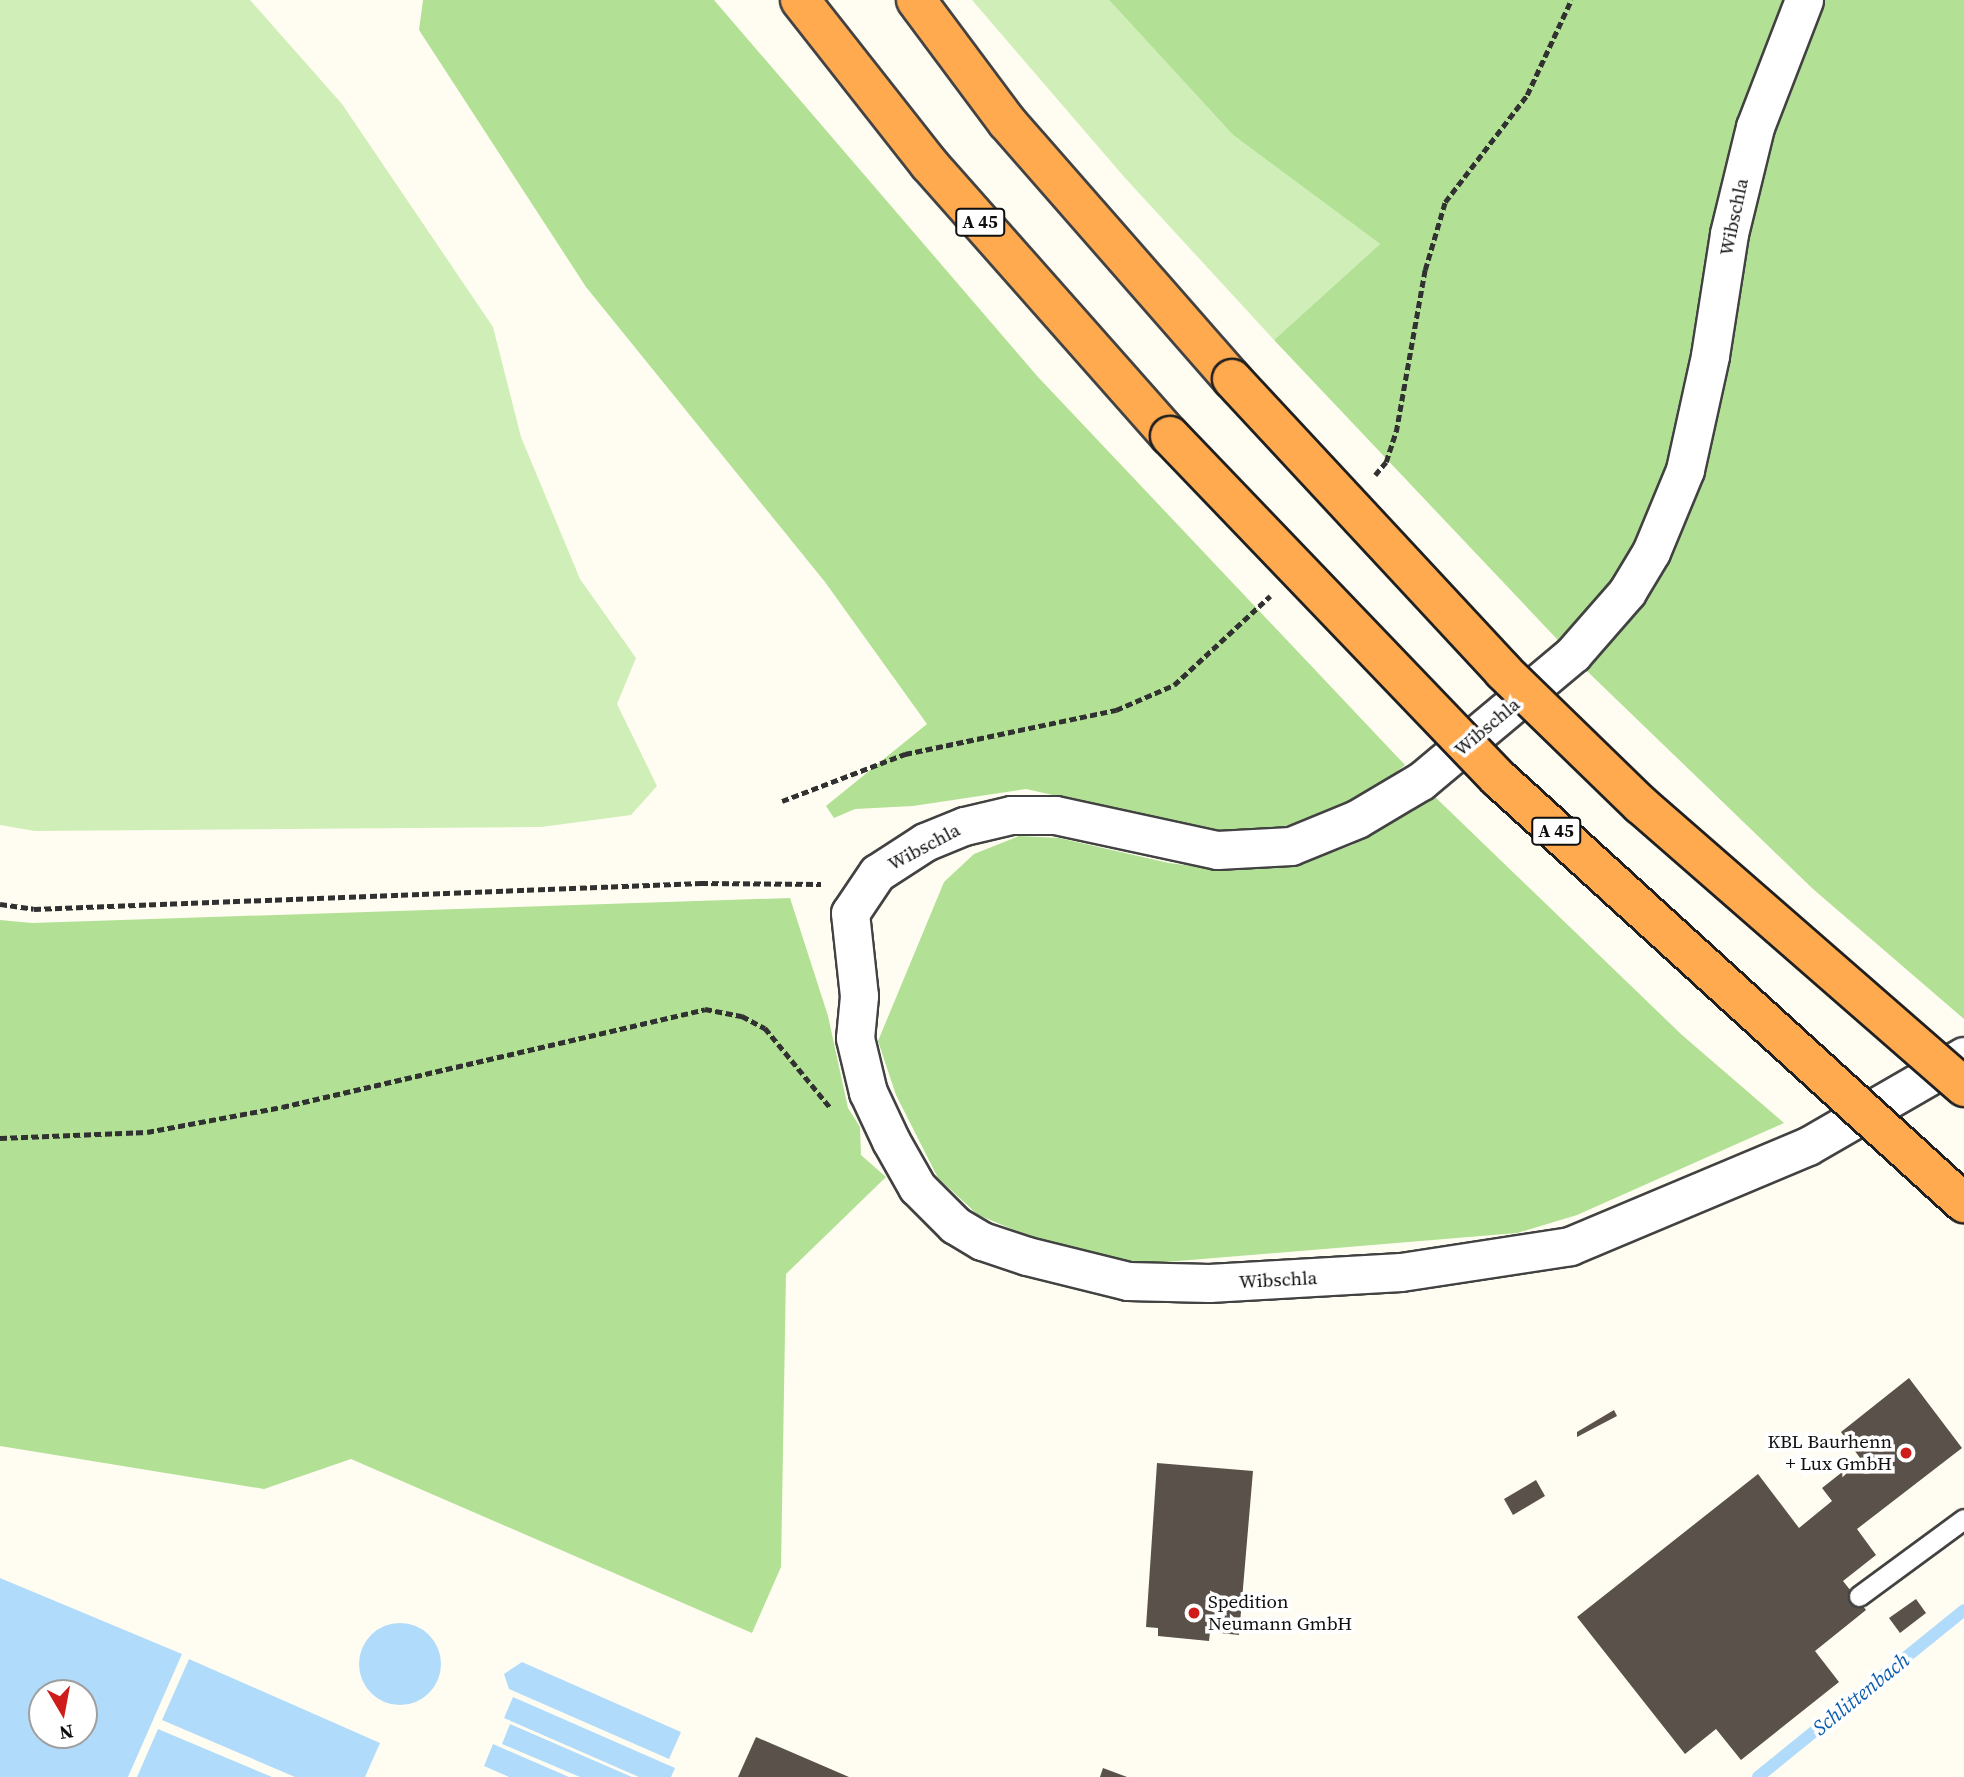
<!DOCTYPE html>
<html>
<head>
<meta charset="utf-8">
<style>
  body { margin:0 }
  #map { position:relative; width:1964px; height:1777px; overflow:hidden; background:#fffdf1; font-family:"Source Serif 4",serif }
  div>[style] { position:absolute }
  .green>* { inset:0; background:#d0eeb7 }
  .forest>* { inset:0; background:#b2e095 }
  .water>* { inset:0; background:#b1dbfb }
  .round { border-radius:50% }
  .stream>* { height:12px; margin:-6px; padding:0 6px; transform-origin:6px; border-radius:6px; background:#b1dbfb }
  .building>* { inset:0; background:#59514a }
  .path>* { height:4.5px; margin-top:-2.25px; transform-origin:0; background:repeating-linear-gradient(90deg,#313131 0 7px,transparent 0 10.5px) }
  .roads { filter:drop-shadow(2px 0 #424242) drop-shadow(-2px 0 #424242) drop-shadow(0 2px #424242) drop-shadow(0 -2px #424242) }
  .lane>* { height:19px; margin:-9.5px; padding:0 9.5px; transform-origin:9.5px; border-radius:9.5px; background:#fff }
  .street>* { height:37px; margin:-18.5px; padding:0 18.5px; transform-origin:18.5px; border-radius:18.5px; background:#fff }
  .highway>* { height:38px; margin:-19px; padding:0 19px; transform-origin:19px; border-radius:19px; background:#ffaa4f }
  .bridges { filter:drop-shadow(2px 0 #202020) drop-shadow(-2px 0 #202020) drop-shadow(0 2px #202020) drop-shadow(0 -2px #202020) }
  .highway-bridge>* { height:38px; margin:-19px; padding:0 19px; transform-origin:19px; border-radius:19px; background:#ffaa4f }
  .dots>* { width:19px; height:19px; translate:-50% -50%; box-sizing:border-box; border:4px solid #fff; border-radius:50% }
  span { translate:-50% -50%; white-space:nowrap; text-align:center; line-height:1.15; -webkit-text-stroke:7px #fff; paint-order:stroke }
  .shield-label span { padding:2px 5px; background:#fff; border:2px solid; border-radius:5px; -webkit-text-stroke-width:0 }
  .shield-label { font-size:18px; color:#0f0f0f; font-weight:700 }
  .street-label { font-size:19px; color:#0f0f0f }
  .poi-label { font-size:19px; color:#0f0f0f }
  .right { translate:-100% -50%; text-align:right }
  .left { translate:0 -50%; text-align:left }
  .water-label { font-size:21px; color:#0c5dad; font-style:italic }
  .north { position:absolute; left:28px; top:1679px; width:70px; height:70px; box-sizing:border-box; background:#fff; border:2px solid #9f9f9f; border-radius:50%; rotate:170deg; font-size:19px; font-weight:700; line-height:28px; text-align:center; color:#0f0f0f }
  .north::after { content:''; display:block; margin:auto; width:24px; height:32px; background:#cd1c1a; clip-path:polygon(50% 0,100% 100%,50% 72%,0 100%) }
</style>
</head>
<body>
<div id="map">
  <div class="green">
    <div style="clip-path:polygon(0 0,250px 0,342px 104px,493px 327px,521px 437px,580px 579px,636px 658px,617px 704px,657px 786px,631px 815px,541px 827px,35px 831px,0 825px)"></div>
    <div style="clip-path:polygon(972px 0,1109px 0,1233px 135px,1380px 244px,1274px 340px,1126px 179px)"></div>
  </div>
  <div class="forest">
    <div style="clip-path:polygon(423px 0,714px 0,1038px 377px,1405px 765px,1383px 783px,1345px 803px,1307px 821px,1265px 830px,1213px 831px,1026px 789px,913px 806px,855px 809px,834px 818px,826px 806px,927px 724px,825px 582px,586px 287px,419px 30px)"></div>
    <div style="clip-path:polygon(1109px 0,1964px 0,1964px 1019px,1813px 889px,1590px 674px,1274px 340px,1380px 244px,1233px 135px)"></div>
    <div style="clip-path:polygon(1433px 795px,1682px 1035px,1784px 1123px,1577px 1215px,1517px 1233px,1154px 1263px,1086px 1256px,1046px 1243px,978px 1215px,938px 1178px,896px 1095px,878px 1041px,944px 882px,974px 854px,1019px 836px,1059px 838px,1169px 863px,1232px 871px,1314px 859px,1352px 845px)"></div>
    <div style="clip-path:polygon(790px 898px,828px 1016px,848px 1108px,860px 1127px,861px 1155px,886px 1177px,786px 1274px,781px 1567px,752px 1633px,351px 1459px,264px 1489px,0 1446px,0 920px,32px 923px)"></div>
  </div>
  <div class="water">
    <div style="clip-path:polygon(evenodd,0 1578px,182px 1654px,128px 1777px,0 1777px,0 1578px,42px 1693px,84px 1693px,84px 1735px,42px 1735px,42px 1693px)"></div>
    <div class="round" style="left:359px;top:1623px;width:82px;height:82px"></div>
    <div style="clip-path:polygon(189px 1659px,380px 1743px,365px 1777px,295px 1777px,162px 1720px)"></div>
    <div style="clip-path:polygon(522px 1662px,681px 1732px,669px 1759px,509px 1689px,504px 1674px)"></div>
    <div style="clip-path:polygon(513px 1697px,675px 1768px,671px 1777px,639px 1777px,504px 1718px)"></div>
    <div style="clip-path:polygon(510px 1724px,632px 1777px,580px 1777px,502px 1744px)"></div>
    <div style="clip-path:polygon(158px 1729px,272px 1777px,137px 1777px)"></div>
    <div style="clip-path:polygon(493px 1744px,569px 1777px,570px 1777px,509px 1777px,484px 1766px)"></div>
  </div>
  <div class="stream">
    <div style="left:1758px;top:1777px;width:265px;rotate:-39deg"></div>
  </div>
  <div class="building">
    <div style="clip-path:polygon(1909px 1378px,1962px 1448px,1857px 1529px,1876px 1555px,1843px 1581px,1866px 1610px,1815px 1651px,1839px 1682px,1741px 1760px,1716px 1729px,1685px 1754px,1577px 1617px,1758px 1474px,1799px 1528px,1832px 1501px,1822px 1488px,1860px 1458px,1841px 1432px)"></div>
    <div style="clip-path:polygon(1614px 1410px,1617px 1416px,1577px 1437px,1577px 1432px)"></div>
    <div style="clip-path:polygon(1157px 1463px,1253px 1471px,1239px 1635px,1210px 1632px,1209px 1641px,1158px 1636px,1158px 1628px,1146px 1627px)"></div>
    <div style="clip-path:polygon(1536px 1480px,1545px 1496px,1513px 1515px,1504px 1499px)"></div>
    <div style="clip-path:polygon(1916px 1599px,1926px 1613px,1900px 1633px,1889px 1618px)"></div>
    <div style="clip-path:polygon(756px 1737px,849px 1777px,738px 1777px)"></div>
    <div style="clip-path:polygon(1103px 1768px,1127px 1777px,1100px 1777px)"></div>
  </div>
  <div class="path">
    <div style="left:1375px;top:475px;width:17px;rotate:-50deg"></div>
    <div style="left:1386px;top:462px;width:32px;rotate:-72deg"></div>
    <div style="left:1396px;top:432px;width:165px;rotate:-79.9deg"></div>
    <div style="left:1425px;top:270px;width:71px;rotate:-73.6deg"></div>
    <div style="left:1445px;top:202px;width:135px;rotate:-52.5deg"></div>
    <div style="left:1527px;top:95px;width:105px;rotate:-65.1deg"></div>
    <div style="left:782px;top:801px;width:132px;rotate:-20.9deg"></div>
    <div style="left:905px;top:754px;width:216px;rotate:-11.8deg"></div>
    <div style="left:1116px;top:710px;width:63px;rotate:-23.3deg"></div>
    <div style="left:1174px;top:685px;width:131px;rotate:-42.8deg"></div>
    <div style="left:0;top:904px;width:34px;rotate:8deg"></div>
    <div style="left:34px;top:909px;width:668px;rotate:-2.23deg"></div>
    <div style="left:701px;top:883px;width:120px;rotate:0.5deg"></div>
    <div style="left:0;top:1138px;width:147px;rotate:-2.3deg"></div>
    <div style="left:147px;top:1132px;width:137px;rotate:-10.5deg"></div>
    <div style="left:282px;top:1107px;width:434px;rotate:-13deg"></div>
    <div style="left:705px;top:1009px;width:38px;rotate:11deg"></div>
    <div style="left:742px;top:1016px;width:26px;rotate:28deg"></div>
    <div style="left:765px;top:1028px;width:102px;rotate:50.6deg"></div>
  </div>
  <div class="roads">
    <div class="lane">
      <div style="left:1859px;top:1596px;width:130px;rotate:-36.3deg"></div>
    </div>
    <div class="street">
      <div style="left:1804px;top:0;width:136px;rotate:111.1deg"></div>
      <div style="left:1755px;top:127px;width:110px;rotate:103.7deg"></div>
      <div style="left:1729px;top:234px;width:123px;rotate:98.9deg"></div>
      <div style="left:1710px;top:356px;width:117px;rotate:102.4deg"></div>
      <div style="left:1685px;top:470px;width:89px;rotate:112.5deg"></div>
      <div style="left:1651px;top:552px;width:47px;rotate:121deg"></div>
      <div style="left:1627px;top:592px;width:82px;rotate:131.1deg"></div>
      <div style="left:1573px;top:654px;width:198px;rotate:140.1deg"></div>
      <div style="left:1421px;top:781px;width:74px;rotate:149.3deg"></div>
      <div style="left:1357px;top:819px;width:71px;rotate:157.8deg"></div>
      <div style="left:1291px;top:846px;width:74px;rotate:176.9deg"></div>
      <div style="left:1217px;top:850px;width:166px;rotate:-167.8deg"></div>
      <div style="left:1055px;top:815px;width:44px;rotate:180deg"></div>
      <div style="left:1011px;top:815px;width:48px;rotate:166.8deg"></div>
      <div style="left:964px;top:826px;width:42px;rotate:157.7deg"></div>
      <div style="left:925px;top:842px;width:57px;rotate:147.1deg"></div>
      <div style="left:877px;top:873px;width:48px;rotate:124deg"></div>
      <div style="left:850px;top:913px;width:83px;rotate:83.8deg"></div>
      <div style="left:859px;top:996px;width:42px;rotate:95.4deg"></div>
      <div style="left:855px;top:1038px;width:56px;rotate:76.5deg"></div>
      <div style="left:868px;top:1092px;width:54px;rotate:64.9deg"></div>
      <div style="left:891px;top:1141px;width:53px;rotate:60.5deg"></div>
      <div style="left:917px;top:1187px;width:54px;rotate:45deg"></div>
      <div style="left:955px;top:1225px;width:31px;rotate:31deg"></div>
      <div style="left:982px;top:1241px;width:47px;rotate:18.4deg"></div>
      <div style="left:1027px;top:1256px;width:104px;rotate:13.9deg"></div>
      <div style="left:1128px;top:1281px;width:81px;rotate:1.4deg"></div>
      <div style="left:1209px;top:1283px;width:192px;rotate:-3.3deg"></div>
      <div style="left:1401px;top:1272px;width:171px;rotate:-8.7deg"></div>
      <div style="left:1570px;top:1246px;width:258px;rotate:-22.8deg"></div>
      <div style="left:1808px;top:1146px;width:180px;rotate:-30deg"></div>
    </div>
    <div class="highway">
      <div style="left:800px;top:0;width:209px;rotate:51.8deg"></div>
      <div style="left:929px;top:164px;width:363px;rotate:48.5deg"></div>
      <div style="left:916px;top:0;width:152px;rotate:53.3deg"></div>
      <div style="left:1007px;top:122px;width:342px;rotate:48.8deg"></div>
    </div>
  </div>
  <div class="bridges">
    <div class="highway-bridge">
      <div style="left:1232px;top:379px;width:398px;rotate:47.1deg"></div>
      <div style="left:1503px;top:671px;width:192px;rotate:44.2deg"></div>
      <div style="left:1641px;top:805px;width:429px;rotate:41.1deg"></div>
      <div style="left:1170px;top:436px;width:474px;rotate:46.2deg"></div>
      <div style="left:1498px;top:778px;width:631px;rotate:42.37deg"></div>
    </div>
  </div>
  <div class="dots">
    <div style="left:1906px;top:1453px;background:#cd1c1a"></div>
    <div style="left:1194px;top:1613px;background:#cd1c1a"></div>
  </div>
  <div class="shield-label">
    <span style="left:980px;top:222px">A 45</span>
    <span style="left:1556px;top:831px">A 45</span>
  </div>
  <div class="street-label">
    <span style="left:1734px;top:217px;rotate:-78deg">Wibschla</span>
    <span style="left:1487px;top:727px;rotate:-40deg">Wibschla</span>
    <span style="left:924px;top:847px;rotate:-28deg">Wibschla</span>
    <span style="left:1278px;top:1280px;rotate:-3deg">Wibschla</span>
  </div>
  <div class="poi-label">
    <span class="right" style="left:1892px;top:1453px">KBL Baurhenn<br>+ Lux GmbH</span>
    <span class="left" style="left:1208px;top:1613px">Spedition<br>Neumann GmbH</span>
  </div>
  <div class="water-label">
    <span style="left:1861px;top:1694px;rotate:-39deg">Schlittenbach</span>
  </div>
  <div class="north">N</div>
</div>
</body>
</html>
